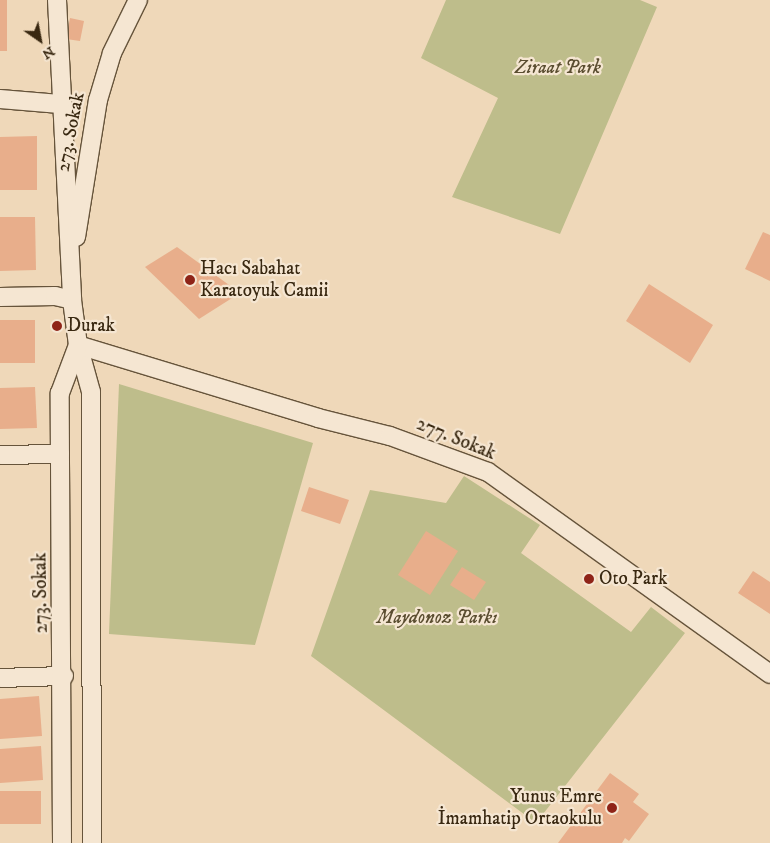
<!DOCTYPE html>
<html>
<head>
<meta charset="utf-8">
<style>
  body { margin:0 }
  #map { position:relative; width:770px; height:843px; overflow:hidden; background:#efd8b9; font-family:"IM FELL DW Pica",serif }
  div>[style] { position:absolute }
  .green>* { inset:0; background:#bebd8b }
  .building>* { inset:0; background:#e8ae8b }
  .roads { filter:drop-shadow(1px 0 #66543b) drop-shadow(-1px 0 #66543b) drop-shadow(0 1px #66543b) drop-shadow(0 -1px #66543b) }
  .minor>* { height:18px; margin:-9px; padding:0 9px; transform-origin:9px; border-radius:9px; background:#f5e6d2 }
  .dots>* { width:14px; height:14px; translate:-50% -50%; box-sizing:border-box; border:2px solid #f5e6d2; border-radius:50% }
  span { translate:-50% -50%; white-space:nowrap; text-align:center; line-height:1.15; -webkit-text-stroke:4.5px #f5e6d2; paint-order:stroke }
  .park-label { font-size:19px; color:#5a4d30; font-style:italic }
  .street-label { font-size:19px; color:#392811 }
  .poi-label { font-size:19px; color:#392811 }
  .left { translate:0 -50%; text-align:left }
  .right { translate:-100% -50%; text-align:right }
  .north { position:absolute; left:15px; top:15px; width:50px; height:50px; -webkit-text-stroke:4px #f5e6d2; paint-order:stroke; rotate:147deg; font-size:14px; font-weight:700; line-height:20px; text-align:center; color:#392811 }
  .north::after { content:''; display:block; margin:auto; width:18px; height:22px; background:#392811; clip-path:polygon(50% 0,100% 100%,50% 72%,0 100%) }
</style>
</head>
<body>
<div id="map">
  <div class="green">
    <div style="clip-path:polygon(446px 0,640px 0,657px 7px,560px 234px,452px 197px,498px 98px,421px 58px)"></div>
    <div style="clip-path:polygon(119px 384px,313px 443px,255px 645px,109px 634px)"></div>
    <div style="clip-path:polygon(464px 476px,540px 525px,521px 553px,631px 632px,651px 607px,685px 633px,536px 823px,311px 656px,370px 490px,446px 503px)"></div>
  </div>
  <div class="building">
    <div style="clip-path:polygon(0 0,7px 0,7px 51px,0 51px)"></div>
    <div style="clip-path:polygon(70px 18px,84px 21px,80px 41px,66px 39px)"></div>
    <div style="clip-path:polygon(37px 136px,37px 190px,0 190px,0 137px)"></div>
    <div style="clip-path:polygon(0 217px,35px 217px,36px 270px,0 271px)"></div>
    <div style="clip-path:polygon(763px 232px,770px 235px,770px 281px,745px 269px)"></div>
    <div style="clip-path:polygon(177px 247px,240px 293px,199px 319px,145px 267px)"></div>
    <div style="clip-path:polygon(649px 284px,713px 325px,690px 363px,626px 321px)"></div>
    <div style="clip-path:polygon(0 320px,35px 320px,35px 363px,0 363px)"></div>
    <div style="clip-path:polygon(35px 387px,37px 428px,0 429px,0 388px)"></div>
    <div style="clip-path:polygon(309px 487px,349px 500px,340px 524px,301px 511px)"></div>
    <div style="clip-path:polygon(426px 531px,458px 551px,430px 595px,398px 575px)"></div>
    <div style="clip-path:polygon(462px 567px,486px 582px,474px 600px,450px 585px)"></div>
    <div style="clip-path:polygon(753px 571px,770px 582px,770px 614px,738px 593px)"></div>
    <div style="clip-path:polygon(39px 696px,42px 736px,0 739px,0 699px)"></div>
    <div style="clip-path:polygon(41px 746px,43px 780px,0 783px,0 749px)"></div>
    <div style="clip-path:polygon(610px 773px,639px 794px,633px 802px,649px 814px,629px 841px,625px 838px,622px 843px,558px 843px)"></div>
    <div style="clip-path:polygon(0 791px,41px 791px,41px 824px,0 824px)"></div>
  </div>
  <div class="roads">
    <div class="minor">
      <div style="left:57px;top:0;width:300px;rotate:87.1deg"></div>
      <div style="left:72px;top:300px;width:45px;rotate:82.4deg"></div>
      <div style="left:78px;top:345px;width:49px;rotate:74.5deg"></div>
      <div style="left:91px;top:392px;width:451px;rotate:89.9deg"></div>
      <div style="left:0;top:99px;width:60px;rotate:4.8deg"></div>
      <div style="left:76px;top:237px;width:139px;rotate:-80.9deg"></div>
      <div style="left:98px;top:100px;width:49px;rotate:-73.4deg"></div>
      <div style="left:112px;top:53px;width:59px;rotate:-63.9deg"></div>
      <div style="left:0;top:297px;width:55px;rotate:-1deg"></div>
      <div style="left:55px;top:296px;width:17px;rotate:13deg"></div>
      <div style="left:78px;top:345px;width:251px;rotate:16.9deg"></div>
      <div style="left:318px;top:418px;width:74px;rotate:14deg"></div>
      <div style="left:390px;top:436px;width:104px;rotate:20.2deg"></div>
      <div style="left:488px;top:472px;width:347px;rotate:35.6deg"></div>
      <div style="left:0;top:455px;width:60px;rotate:-1deg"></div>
      <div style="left:0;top:678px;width:64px;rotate:-1.8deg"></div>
      <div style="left:62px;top:843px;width:450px;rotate:-90.3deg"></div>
      <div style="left:60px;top:393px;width:51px;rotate:-69.4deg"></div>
    </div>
  </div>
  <div class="dots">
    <div style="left:190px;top:280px;background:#8f2418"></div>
    <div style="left:57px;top:326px;background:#8f2418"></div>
    <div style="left:589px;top:579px;background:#8f2418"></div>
    <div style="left:612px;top:808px;background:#8f2418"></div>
  </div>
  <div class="park-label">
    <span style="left:558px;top:68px">Ziraat Park</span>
    <span style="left:437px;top:618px">Maydonoz Parkı</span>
  </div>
  <div class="street-label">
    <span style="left:71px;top:132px;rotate:-79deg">273. Sokak</span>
    <span style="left:456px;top:439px;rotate:22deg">277. Sokak</span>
    <span style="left:41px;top:593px;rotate:-91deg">273. Sokak</span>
  </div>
  <div class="poi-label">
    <span class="left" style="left:200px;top:280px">Hacı Sabahat<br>Karatoyuk Camii</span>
    <span class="left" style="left:67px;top:326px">Durak</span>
    <span class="left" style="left:599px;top:579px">Oto Park</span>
    <span class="right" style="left:602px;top:808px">Yunus Emre<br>İmamhatip Ortaokulu</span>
  </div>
  <div class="north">N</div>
</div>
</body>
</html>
